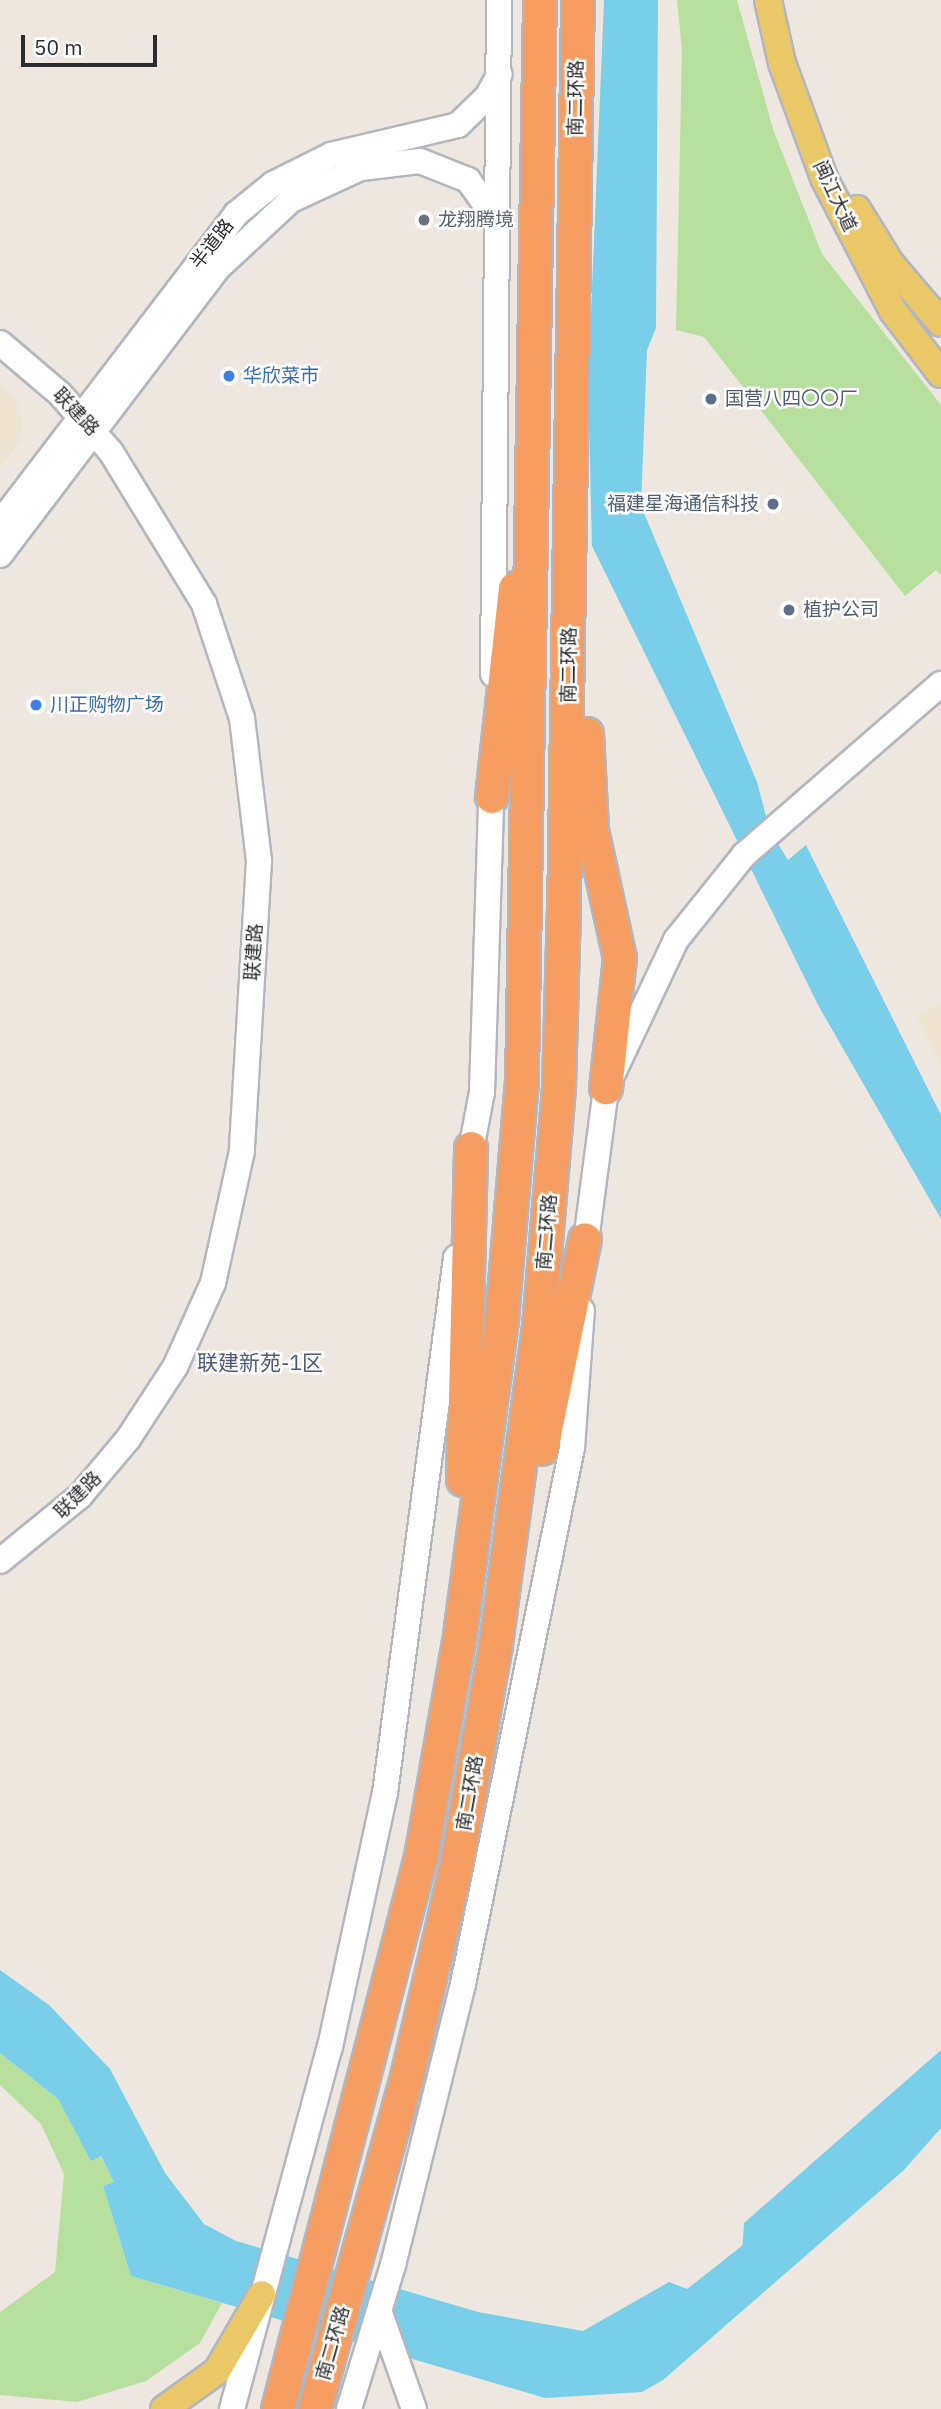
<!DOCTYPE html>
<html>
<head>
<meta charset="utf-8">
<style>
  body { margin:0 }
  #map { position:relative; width:941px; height:2409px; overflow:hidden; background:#ede7df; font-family:"IBM Plex Sans","Noto Sans SC",sans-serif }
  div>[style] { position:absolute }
  .education>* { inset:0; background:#ede3d0 }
  .green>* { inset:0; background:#b7e09f }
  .water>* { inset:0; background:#79cee9 }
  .river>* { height:33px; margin:-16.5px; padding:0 16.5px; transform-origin:16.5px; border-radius:16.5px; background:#79cee9 }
  .roads { filter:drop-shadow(2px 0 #b3b6bf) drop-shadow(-2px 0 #b3b6bf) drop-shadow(0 2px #b3b6bf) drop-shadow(0 -2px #b3b6bf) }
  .secondary>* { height:24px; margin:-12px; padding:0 12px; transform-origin:12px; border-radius:12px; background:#fff }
  .primary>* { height:26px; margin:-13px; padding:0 13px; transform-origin:13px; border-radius:13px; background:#eac868 }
  .highway>* { height:32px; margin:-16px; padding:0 16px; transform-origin:16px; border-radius:16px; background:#f69e62 }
  .dots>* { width:19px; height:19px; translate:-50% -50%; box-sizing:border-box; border:4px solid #fff; border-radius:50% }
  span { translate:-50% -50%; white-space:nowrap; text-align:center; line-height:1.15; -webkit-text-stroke:5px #fff; paint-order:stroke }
  .street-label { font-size:19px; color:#2c2c2c }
  .worship-label { font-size:19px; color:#5b616d }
  .left { translate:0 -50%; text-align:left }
  .shop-label { font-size:19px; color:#366cbe }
  .service-label { font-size:19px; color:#4e5e75 }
  .right { translate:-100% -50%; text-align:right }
  .neighbourhood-label { font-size:21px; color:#4e587b }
  .scale { position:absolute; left:21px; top:35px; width:136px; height:32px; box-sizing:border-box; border:4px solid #2c2c2c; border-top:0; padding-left:9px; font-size:21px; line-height:24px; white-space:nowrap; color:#2c2c2c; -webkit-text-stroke:5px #fff; paint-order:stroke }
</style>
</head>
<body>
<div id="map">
  <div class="education">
    <div style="clip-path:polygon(0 382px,16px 400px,22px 423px,19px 442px,0 468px)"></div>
    <div style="clip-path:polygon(941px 1003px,941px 1067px,915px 1016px)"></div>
  </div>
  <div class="green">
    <div style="clip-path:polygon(677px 0,737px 0,773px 129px,822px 254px,941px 405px,941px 575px,936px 570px,905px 596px,704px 337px,676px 330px,682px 50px)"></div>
    <div style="clip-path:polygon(0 2053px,58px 2099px,91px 2160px,100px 2156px,115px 2182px,103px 2186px,131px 2276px,222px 2303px,200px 2343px,146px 2381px,77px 2402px,0 2395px,0 2312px,55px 2272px,64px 2174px,41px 2124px,0 2085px)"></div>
  </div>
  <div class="water">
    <div style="clip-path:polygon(604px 0,658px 0,656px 328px,647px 350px,641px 506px,757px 782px,770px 831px,788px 860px,806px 845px,941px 1115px,941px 1219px,818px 1005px,592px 546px,588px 385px)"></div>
    <div style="clip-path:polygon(0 1970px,49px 2005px,110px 2069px,165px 2173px,204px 2224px,236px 2241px,478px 2312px,583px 2331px,669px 2282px,721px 2302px,740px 2284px,744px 2223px,941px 2050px,941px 2128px,904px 2170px,663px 2380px,642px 2392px,545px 2398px,131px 2276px,103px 2186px,114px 2182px,101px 2156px,91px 2161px,58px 2099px,0 2053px)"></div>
  </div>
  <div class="river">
    <div style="left:672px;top:2321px;width:131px;rotate:-38.2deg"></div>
  </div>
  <div class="roads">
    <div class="secondary">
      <div style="left:0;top:343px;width:79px;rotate:40.4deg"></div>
      <div style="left:60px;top:394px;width:77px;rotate:48.7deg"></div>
      <div style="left:111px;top:452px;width:178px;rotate:58.5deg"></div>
      <div style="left:204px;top:604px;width:120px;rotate:71.6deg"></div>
      <div style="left:242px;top:718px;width:144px;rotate:83.2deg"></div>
      <div style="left:259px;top:861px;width:290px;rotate:93.4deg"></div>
      <div style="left:242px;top:1151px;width:135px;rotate:102.4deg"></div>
      <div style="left:213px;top:1283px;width:92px;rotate:114.3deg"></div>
      <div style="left:175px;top:1367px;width:86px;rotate:123.1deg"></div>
      <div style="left:128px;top:1439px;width:75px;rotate:130.1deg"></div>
      <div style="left:80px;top:1496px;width:103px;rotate:140.9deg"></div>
      <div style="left:0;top:523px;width:389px;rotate:-52.6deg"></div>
      <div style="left:236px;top:214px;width:48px;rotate:-39deg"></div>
      <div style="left:273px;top:184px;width:65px;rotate:-26.6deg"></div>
      <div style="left:331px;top:155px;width:130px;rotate:-13.3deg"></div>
      <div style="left:458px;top:125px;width:40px;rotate:-44deg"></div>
      <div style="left:487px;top:97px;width:26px;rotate:-61deg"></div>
      <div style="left:0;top:555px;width:362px;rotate:-52.8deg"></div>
      <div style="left:219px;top:267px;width:98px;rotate:-42.9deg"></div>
      <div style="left:291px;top:200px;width:77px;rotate:-24.6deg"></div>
      <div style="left:361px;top:168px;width:59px;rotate:-6.8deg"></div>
      <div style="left:420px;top:161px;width:52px;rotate:21.6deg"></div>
      <div style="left:468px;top:180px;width:47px;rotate:54.6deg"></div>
      <div style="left:493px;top:674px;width:674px;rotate:-89.49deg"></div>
      <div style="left:468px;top:1166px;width:75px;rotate:-79.3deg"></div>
      <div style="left:482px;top:1092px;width:312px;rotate:-88.2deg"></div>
      <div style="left:584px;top:1256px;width:169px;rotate:-82.5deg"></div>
      <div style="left:606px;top:1088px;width:164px;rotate:-64.7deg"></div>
      <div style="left:676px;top:940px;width:109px;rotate:-51.3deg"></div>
      <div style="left:744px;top:855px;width:261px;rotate:-41deg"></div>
      <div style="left:380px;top:2313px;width:102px;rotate:70.5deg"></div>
      <div style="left:232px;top:2409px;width:375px;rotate:-74.9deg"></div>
      <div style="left:330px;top:2047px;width:260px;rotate:-77.8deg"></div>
      <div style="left:385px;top:1793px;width:540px;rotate:-82.44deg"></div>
      <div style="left:349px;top:2409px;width:151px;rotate:-73deg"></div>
      <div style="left:393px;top:2265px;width:290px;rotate:-76deg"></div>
      <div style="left:463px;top:1984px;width:547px;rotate:-78.51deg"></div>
      <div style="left:572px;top:1448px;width:138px;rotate:-85.9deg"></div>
    </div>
    <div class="primary">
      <div style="left:768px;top:0;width:65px;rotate:77.5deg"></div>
      <div style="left:782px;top:63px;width:122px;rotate:69.9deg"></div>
      <div style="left:824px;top:178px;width:150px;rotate:62.6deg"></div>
      <div style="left:893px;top:311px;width:79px;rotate:52.7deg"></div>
      <div style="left:857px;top:209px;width:65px;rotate:58.3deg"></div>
      <div style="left:891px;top:264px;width:77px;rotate:49.7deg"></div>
      <div style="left:164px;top:2409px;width:65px;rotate:-35.6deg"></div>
      <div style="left:217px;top:2371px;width:89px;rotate:-59.7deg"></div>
    </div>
    <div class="highway">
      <div style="left:587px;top:734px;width:96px;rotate:87deg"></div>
      <div style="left:592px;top:830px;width:131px;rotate:77.7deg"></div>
      <div style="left:620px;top:958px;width:131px;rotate:96.1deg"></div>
      <div style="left:492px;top:797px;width:210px;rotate:-83.7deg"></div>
      <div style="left:542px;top:1449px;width:214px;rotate:-78.4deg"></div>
      <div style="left:463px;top:1480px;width:332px;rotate:-88.6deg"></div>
      <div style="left:278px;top:2409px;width:570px;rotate:-75.48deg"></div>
      <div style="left:421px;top:1857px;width:225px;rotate:-80deg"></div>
      <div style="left:460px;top:1635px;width:319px;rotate:-82.4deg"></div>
      <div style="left:502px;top:1319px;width:239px;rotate:-85.2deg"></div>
      <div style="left:522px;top:1081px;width:1081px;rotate:-89.05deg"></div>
      <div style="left:315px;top:2409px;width:345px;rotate:-74.5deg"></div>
      <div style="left:407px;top:2077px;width:219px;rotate:-76.8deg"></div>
      <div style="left:457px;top:1864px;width:223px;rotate:-79.9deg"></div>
      <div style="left:496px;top:1644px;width:321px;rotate:-82.3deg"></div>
      <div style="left:539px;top:1326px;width:241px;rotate:-85.2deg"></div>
      <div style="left:559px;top:1086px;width:176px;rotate:-88.4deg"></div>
      <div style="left:564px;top:910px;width:910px;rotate:-89.12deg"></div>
    </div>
  </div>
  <div class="dots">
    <div style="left:424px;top:220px;background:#6b7280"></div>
    <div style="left:229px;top:376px;background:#3f7fe0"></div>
    <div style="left:711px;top:399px;background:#5c6f8a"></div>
    <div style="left:773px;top:504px;background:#5c6f8a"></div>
    <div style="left:789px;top:610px;background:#5c6f8a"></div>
    <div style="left:36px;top:705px;background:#3f7fe0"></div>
  </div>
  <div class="street-label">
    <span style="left:576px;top:98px;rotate:-89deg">南二环路</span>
    <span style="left:835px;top:196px;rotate:65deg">闽江大道</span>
    <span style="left:212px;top:244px;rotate:-52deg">半道路</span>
    <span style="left:76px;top:412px;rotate:47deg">联建路</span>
    <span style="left:569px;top:665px;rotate:-89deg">南二环路</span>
    <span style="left:254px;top:952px;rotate:-86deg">联建路</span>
    <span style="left:547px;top:1232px;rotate:-85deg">南二环路</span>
    <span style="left:78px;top:1495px;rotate:-45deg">联建路</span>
    <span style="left:470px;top:1793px;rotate:-80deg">南二环路</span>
    <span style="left:333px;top:2343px;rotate:-74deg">南二环路</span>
  </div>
  <div class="worship-label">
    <span class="left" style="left:438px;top:220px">龙翔腾境</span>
  </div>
  <div class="shop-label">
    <span class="left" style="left:243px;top:376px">华欣菜市</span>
    <span class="left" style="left:50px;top:705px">川正购物广场</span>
  </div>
  <div class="service-label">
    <span class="left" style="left:725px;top:399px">国营八四〇〇厂</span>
    <span class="right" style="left:759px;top:504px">福建星海通信科技</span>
    <span class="left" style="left:803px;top:610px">植护公司</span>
  </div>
  <div class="neighbourhood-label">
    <span style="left:260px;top:1362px">联建新苑-1区</span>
  </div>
  <div class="scale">50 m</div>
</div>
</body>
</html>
